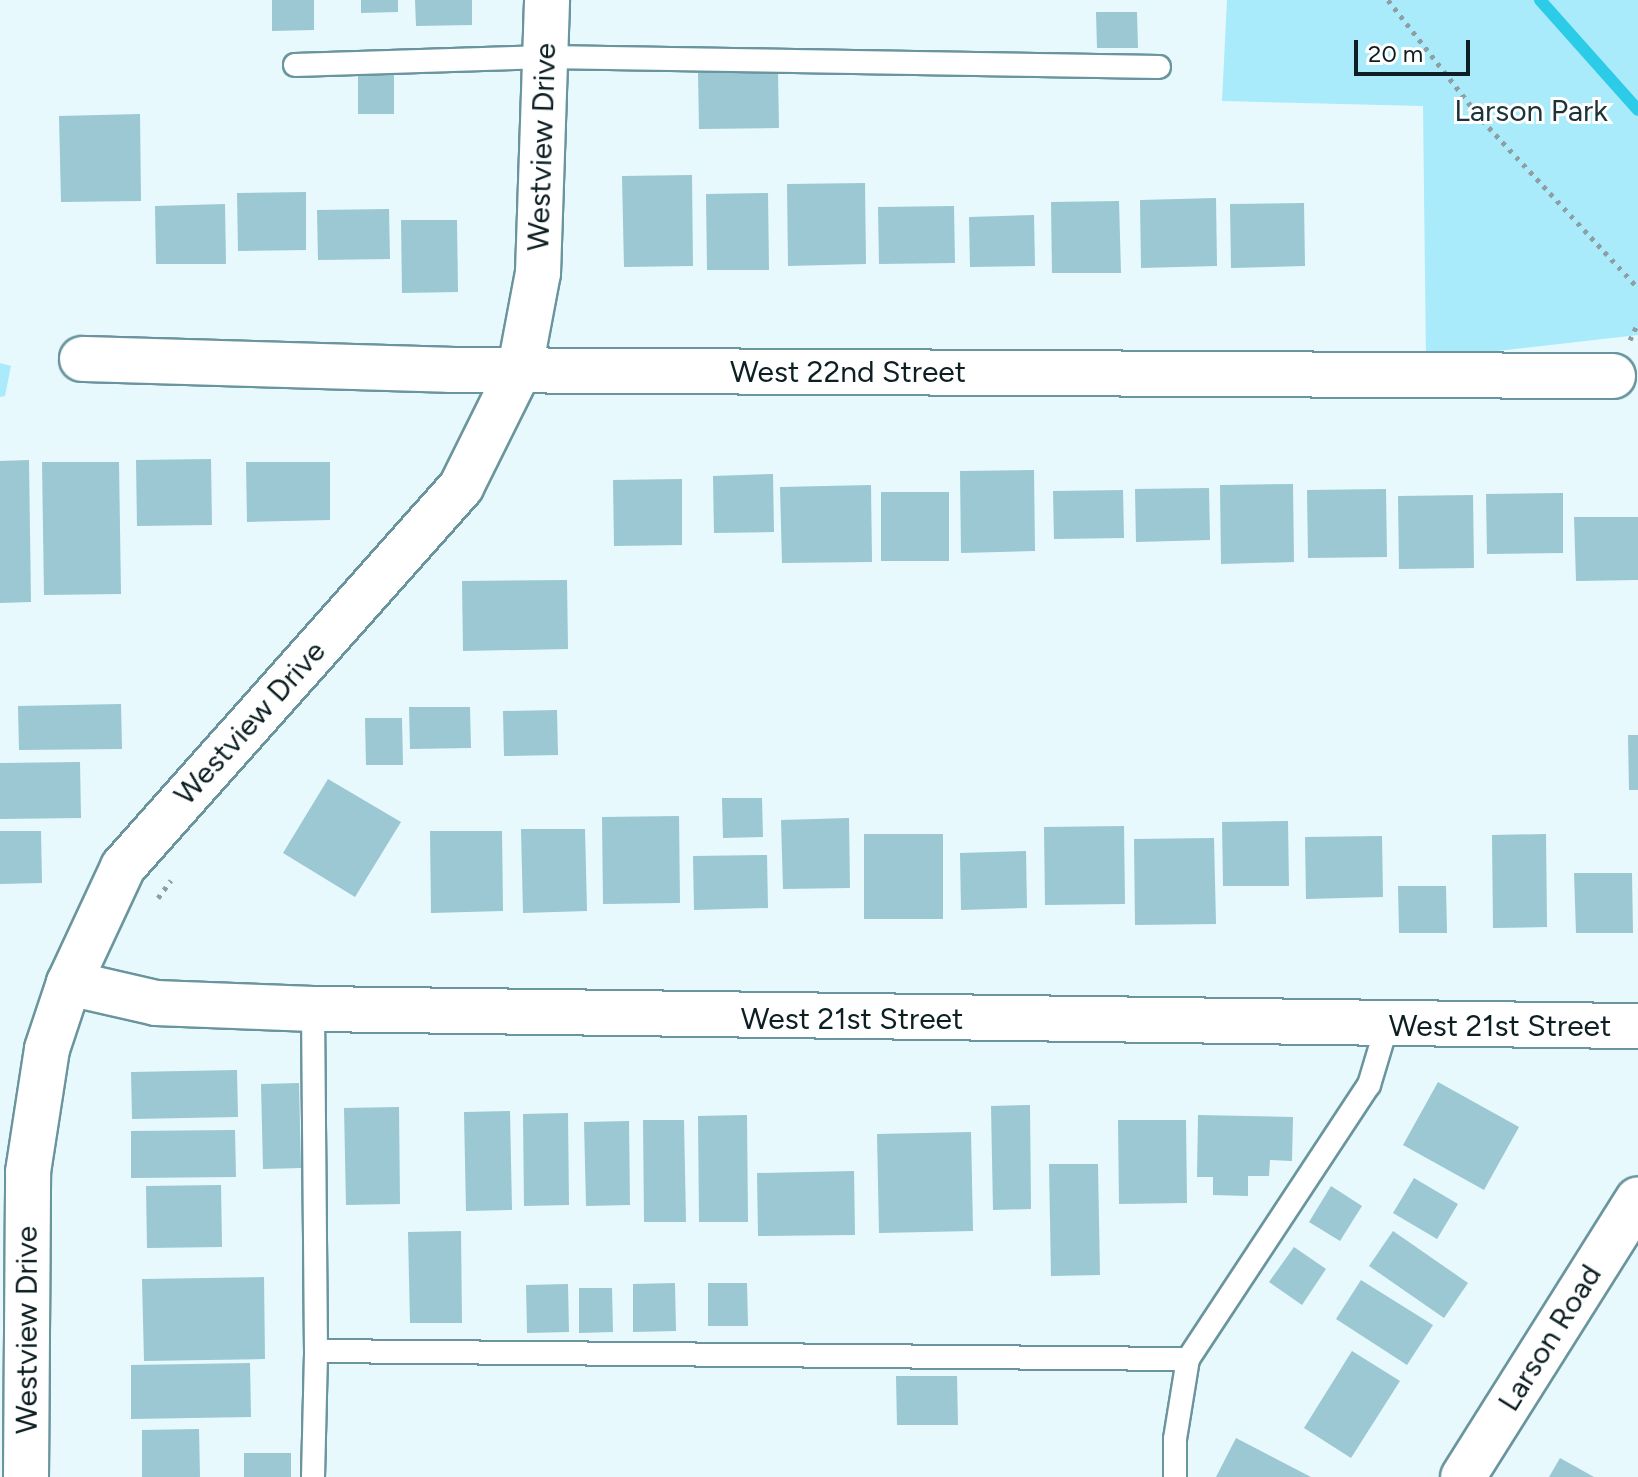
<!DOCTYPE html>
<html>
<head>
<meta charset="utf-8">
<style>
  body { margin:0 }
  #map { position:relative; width:1638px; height:1477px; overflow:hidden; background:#e7f9fd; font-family:Figtree,sans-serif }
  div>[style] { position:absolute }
  .green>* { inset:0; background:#a9ebfa }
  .stream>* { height:12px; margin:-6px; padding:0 6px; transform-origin:6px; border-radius:6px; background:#2ccbe8 }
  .building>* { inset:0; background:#9bc8d2 }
  .path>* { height:5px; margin-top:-2.5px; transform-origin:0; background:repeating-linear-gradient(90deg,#8d9fa3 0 4px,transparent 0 10px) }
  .roads { filter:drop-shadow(2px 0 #6a959e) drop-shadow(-2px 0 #6a959e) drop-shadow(0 2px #6a959e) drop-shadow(0 -2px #6a959e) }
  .lane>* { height:22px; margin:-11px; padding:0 11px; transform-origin:11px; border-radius:11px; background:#fff }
  .street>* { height:44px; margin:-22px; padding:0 22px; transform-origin:22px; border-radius:22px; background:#fff }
  .secondary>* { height:44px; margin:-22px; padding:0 22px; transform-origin:22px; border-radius:22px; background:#fff }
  span { translate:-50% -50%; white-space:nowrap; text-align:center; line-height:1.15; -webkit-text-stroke:6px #fff; paint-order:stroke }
  .park-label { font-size:30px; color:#1b3339 }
  .street-label { font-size:30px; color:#0d1f23 }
  .scale { position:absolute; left:1354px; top:40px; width:116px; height:36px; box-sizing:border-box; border:4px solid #0d1f23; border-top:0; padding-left:10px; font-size:24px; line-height:28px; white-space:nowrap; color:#0d1f23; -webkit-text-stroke:6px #fff; paint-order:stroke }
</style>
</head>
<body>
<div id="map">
  <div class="green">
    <div style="clip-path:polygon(1227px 0,1638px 0,1638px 335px,1426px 359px,1423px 106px,1222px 101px)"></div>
    <div style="clip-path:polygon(0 363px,11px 366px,5px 396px,0 397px)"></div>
  </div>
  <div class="stream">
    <div style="left:1540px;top:0;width:147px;rotate:48.3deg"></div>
  </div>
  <div class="building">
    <div style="clip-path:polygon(272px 0,314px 0,314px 30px,272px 31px)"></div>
    <div style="clip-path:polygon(361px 0,398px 0,398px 12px,361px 13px)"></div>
    <div style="clip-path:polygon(415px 0,472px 0,472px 25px,416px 26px)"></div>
    <div style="clip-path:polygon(1096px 12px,1137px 12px,1138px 48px,1097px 48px)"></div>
    <div style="clip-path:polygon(778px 72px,779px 128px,699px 129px,698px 73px)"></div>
    <div style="clip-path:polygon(394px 73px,394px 114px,358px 114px,358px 74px)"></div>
    <div style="clip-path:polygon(140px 114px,141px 201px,61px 202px,59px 116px)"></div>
    <div style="clip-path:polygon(692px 175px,693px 266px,624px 267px,622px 176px)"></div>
    <div style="clip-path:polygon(865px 183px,866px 264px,788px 266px,787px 184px)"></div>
    <div style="clip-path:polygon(306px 192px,306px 250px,238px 251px,237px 193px)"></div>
    <div style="clip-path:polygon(768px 193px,769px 270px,707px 270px,706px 194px)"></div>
    <div style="clip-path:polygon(1216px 198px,1217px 266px,1141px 268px,1140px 200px)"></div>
    <div style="clip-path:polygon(1119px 201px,1121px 273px,1052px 273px,1051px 202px)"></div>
    <div style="clip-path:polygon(1304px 203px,1305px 266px,1231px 268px,1230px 204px)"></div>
    <div style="clip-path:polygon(225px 204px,226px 264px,156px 264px,155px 206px)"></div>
    <div style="clip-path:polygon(954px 206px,955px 263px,879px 264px,878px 207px)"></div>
    <div style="clip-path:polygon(389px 209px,390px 259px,318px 260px,317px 210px)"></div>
    <div style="clip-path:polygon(1034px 215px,1035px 266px,970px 267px,969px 217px)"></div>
    <div style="clip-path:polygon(401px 220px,457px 220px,458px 292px,402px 293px)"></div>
    <div style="clip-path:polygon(211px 459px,212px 525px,137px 526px,136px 460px)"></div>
    <div style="clip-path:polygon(29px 460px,31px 602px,0 603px,0 461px)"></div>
    <div style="clip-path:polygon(42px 462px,119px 462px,121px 594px,44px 595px)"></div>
    <div style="clip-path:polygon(246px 462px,330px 462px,330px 520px,247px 522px)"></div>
    <div style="clip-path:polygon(1034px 470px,1035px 551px,961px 553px,960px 471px)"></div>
    <div style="clip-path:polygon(773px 474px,774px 532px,714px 533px,713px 476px)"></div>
    <div style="clip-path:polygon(682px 479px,682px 545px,614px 546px,613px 480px)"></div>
    <div style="clip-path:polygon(1293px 484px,1294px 562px,1221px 564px,1220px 485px)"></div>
    <div style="clip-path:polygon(871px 485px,872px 562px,782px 563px,780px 487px)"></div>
    <div style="clip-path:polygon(1209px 488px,1210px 540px,1136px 542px,1135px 489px)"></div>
    <div style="clip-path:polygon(1386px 489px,1387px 557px,1308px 558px,1307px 490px)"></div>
    <div style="clip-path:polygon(1123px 490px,1124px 538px,1054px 539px,1053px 491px)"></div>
    <div style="clip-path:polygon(881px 492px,949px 492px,949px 561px,881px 561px)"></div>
    <div style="clip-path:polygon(1563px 493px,1563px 553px,1487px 554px,1486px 494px)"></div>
    <div style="clip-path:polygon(1473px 495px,1474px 568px,1399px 569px,1398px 496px)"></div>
    <div style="clip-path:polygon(1574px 517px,1638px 517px,1638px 580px,1576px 581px)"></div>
    <div style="clip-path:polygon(567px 580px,568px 649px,463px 651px,462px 581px)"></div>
    <div style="clip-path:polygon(121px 704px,122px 749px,19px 750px,18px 706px)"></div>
    <div style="clip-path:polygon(409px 707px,470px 707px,471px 748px,410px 749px)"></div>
    <div style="clip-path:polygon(557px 710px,558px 755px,504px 756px,503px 711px)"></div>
    <div style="clip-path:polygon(365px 718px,402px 718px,403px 765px,366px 765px)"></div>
    <div style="clip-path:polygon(1628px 735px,1638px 735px,1638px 790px,1629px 790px)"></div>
    <div style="clip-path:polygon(80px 762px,81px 818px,0 819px,0 763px)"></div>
    <div style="clip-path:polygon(328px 779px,401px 822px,355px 897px,283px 853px)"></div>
    <div style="clip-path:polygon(722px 798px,762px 798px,763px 837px,723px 838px)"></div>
    <div style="clip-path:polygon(679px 816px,680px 903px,603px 904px,602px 817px)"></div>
    <div style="clip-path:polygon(849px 818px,850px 888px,783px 889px,781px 820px)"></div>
    <div style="clip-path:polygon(1288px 821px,1289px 886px,1223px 886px,1222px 822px)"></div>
    <div style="clip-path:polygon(1124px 826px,1125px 904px,1045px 905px,1044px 827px)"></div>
    <div style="clip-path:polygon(521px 829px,585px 829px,587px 911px,523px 913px)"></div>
    <div style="clip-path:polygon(0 831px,41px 831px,42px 883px,0 884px)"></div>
    <div style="clip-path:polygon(430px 831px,502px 831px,503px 911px,431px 913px)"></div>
    <div style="clip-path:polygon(864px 834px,943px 834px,943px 919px,864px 919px)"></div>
    <div style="clip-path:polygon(1546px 834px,1547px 927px,1493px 928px,1492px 835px)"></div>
    <div style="clip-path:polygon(1382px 836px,1383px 897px,1306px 899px,1305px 837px)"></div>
    <div style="clip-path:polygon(1214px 838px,1216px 924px,1135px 925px,1134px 839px)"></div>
    <div style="clip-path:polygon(1026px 851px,1027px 908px,961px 910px,960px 853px)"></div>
    <div style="clip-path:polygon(767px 855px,768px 908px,694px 910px,693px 856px)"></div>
    <div style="clip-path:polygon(1574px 873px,1632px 873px,1633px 933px,1576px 933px)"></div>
    <div style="clip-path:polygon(1398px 886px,1446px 886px,1447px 933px,1399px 933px)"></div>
    <div style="clip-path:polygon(237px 1070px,238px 1117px,132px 1119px,131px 1072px)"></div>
    <div style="clip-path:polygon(1438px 1082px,1519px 1127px,1484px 1190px,1403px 1145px)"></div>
    <div style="clip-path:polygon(299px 1083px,301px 1168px,263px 1169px,261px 1084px)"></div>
    <div style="clip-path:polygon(1030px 1105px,1031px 1209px,993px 1210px,991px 1106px)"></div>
    <div style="clip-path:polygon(399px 1107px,400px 1204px,346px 1205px,344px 1108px)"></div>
    <div style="clip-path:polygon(510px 1111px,512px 1210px,466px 1211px,464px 1112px)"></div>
    <div style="clip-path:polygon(568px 1113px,569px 1205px,524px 1206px,523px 1114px)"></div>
    <div style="clip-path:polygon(747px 1115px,748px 1222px,699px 1222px,698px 1116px)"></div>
    <div style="clip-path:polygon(1198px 1115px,1293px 1117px,1292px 1161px,1270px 1160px,1269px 1176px,1248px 1176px,1248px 1196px,1213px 1195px,1213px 1177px,1197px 1177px)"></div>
    <div style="clip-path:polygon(643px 1120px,684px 1120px,686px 1222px,644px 1222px)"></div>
    <div style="clip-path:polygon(1118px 1120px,1186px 1120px,1187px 1203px,1119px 1204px)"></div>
    <div style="clip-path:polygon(629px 1121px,630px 1205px,586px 1206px,584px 1122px)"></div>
    <div style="clip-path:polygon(235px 1130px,236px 1177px,131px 1178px,131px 1131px)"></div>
    <div style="clip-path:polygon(971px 1132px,973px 1231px,879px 1233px,877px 1134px)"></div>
    <div style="clip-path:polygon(1049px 1164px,1098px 1164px,1100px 1275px,1051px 1276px)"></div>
    <div style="clip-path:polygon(854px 1171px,855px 1235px,758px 1236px,757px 1173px)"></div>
    <div style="clip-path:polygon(1414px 1178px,1458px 1204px,1437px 1239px,1393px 1213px)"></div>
    <div style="clip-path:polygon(221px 1185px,222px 1247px,147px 1248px,146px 1186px)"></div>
    <div style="clip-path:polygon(1331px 1186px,1362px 1206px,1340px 1241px,1309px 1222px)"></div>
    <div style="clip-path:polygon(461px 1231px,462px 1323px,410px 1323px,408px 1232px)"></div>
    <div style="clip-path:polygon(1393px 1231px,1468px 1283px,1444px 1318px,1369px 1266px)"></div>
    <div style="clip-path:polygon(1294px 1247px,1326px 1269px,1302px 1305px,1269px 1282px)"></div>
    <div style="clip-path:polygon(264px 1277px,265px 1359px,144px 1361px,142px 1279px)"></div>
    <div style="clip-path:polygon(1361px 1280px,1433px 1325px,1407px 1365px,1336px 1319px)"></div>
    <div style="clip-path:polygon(675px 1283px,676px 1331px,633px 1332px,633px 1284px)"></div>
    <div style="clip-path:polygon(708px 1283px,747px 1283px,748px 1326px,708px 1326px)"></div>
    <div style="clip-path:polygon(568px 1284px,569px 1332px,527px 1333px,526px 1285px)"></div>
    <div style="clip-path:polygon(579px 1288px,612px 1288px,613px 1332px,579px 1333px)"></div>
    <div style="clip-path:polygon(1352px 1351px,1400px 1381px,1351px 1458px,1304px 1428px)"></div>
    <div style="clip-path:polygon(250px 1363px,251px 1417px,131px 1419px,131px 1365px)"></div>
    <div style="clip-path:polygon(896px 1376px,957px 1376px,958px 1425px,897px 1425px)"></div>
    <div style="clip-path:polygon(199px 1429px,200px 1477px,142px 1477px,142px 1430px)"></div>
    <div style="clip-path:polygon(1236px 1438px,1311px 1477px,1216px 1477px)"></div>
    <div style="clip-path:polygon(244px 1453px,291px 1453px,291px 1477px,244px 1477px)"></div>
    <div style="clip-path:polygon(1560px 1458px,1594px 1477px,1549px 1477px)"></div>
  </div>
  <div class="path">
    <div style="left:1388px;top:0;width:152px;rotate:51.9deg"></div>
    <div style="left:1482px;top:120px;width:229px;rotate:47.1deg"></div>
    <div style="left:1630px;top:340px;width:19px;rotate:-65deg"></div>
    <div style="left:158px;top:898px;width:22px;rotate:-54deg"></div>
  </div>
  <div class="roads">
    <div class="lane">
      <div style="left:295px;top:65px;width:251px;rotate:-1.8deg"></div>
      <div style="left:546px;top:57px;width:613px;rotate:0.93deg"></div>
      <div style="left:313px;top:1009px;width:342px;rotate:89.5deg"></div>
      <div style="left:313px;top:1477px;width:126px;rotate:-88.6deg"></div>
      <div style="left:316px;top:1351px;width:872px;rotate:0.53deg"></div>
      <div style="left:1188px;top:1359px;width:328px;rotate:-56.6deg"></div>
      <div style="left:1369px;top:1085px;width:63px;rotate:-73.3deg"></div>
      <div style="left:1175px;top:1477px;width:38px;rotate:-90deg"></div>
      <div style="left:1175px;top:1439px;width:81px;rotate:-80.8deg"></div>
    </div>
    <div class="street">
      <div style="left:82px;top:359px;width:368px;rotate:1.7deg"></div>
      <div style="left:450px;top:370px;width:1163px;rotate:0.3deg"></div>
      <div style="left:69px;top:983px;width:89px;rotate:12.9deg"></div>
      <div style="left:156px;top:1003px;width:157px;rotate:2.2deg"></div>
      <div style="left:313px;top:1009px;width:1325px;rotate:0.74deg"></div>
    </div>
    <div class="secondary">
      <div style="left:26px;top:1477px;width:305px;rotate:-89.6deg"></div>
      <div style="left:28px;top:1172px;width:124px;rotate:-81.2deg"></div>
      <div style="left:47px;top:1049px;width:70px;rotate:-71.6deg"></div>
      <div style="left:69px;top:983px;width:128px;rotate:-65deg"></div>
      <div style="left:123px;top:867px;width:509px;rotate:-48.35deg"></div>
      <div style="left:461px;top:487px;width:133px;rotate:-63.6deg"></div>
      <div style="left:520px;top:368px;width:97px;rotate:-79.3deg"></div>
      <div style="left:538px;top:273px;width:273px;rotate:-88.1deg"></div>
      <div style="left:1463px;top:1477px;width:328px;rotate:-57.8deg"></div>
    </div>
  </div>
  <div class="park-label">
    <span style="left:1531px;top:111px">Larson Park</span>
  </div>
  <div class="street-label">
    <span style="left:542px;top:147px;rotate:-88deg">Westview Drive</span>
    <span style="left:848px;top:372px">West 22nd Street</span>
    <span style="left:250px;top:723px;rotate:-48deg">Westview Drive</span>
    <span style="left:852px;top:1019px">West 21st Street</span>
    <span style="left:1500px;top:1026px">West 21st Street</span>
    <span style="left:27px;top:1330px;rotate:-90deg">Westview Drive</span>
    <span style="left:1550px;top:1338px;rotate:-58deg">Larson Road</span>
  </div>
  <div class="scale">20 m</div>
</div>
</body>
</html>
